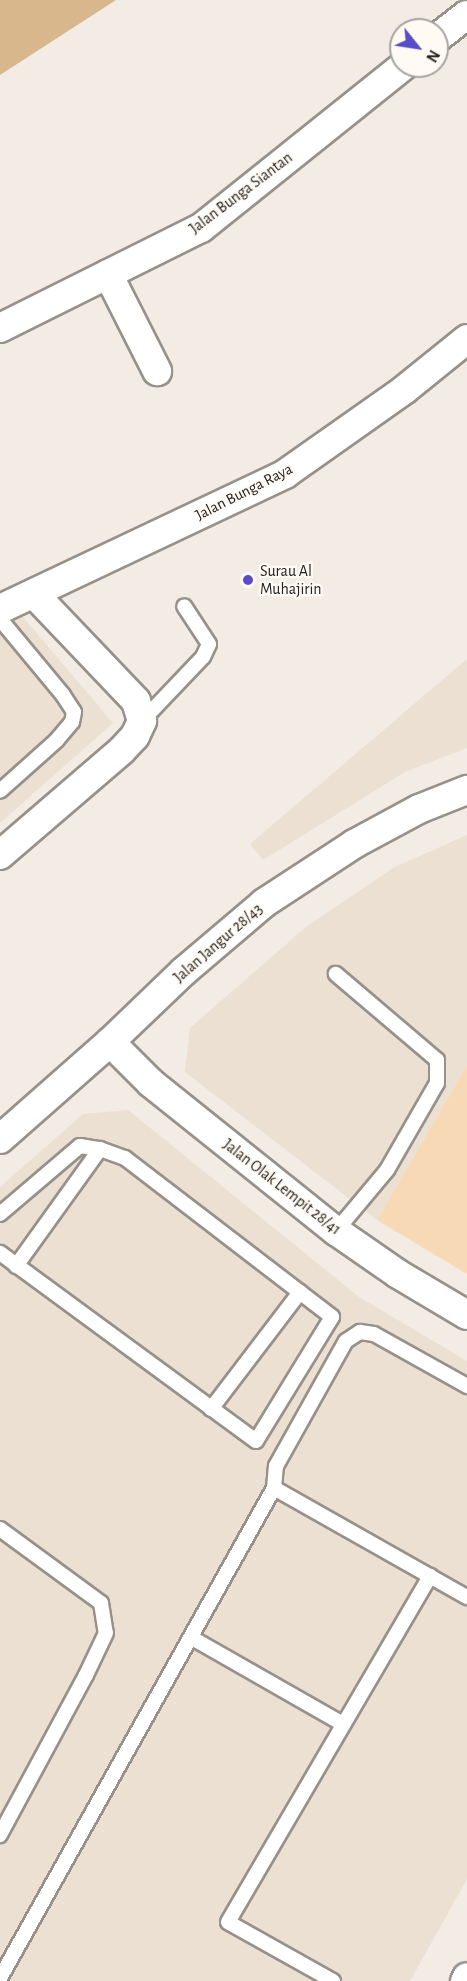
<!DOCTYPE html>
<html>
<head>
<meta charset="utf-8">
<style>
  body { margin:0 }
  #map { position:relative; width:467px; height:1981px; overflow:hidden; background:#f2ece5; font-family:"Alegreya Sans",sans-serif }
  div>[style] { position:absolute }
  .built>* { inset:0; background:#ebe0d2 }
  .green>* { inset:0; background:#f7d9b5 }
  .water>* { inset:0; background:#d8b78d }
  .roads { filter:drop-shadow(2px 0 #97918a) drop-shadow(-2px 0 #97918a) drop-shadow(0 2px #97918a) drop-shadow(0 -2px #97918a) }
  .lane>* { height:14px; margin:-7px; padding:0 7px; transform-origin:7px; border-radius:7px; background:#fff }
  .street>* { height:28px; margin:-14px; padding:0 14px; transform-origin:14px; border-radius:14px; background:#fff }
  .dots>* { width:16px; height:16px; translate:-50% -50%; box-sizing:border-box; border:3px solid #fffaf4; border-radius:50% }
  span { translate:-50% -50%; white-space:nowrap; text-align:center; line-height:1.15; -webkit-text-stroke:4.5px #fffaf4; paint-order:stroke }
  .street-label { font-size:16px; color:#252320 }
  .poi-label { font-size:16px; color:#252320 }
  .left { translate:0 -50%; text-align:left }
  .north { position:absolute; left:389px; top:18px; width:60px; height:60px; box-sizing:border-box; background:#fffaf4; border:2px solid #a8a49f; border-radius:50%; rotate:120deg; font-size:16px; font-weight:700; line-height:24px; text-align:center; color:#252320 }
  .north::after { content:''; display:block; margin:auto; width:21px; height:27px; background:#594cc4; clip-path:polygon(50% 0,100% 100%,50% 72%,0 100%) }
</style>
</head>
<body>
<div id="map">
  <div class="built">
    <div style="clip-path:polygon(23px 617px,113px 723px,0 823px,0 628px)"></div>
    <div style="clip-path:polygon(467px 659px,467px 748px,405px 772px,263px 860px,250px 844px)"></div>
    <div style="clip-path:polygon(467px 835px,467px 1065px,377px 1220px,185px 1072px,190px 1028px,306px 927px,393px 868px)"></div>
    <div style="clip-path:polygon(128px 1110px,359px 1297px,467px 1361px,467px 1879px,410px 1981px,0 1981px,0 1187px,83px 1114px)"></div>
  </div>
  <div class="green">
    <div style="clip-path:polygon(467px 1065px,467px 1274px,377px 1220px)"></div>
  </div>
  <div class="water">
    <div style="clip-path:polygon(0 0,116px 0,0 75px)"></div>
  </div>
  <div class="roads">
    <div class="lane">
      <div style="left:0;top:619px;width:99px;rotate:50.3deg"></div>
      <div style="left:63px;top:695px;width:20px;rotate:57deg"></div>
      <div style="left:74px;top:712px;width:10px;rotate:101deg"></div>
      <div style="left:72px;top:722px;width:23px;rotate:130deg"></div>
      <div style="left:57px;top:740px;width:76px;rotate:138.2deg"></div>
      <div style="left:142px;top:721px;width:88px;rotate:-46.4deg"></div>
      <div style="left:203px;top:657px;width:14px;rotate:-65deg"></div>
      <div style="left:209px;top:644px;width:45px;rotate:-123.3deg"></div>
      <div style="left:0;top:1214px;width:105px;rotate:-40.4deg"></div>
      <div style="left:80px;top:1146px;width:20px;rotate:9deg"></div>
      <div style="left:100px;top:1149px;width:27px;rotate:20deg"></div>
      <div style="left:125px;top:1158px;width:261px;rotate:37.5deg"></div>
      <div style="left:332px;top:1317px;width:145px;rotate:121.5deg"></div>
      <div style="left:256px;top:1441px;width:318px;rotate:-143.7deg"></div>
      <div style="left:336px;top:1231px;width:80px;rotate:-50.1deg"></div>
      <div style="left:387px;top:1170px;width:100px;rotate:-60.1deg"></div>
      <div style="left:437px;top:1083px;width:23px;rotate:-90deg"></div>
      <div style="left:437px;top:1060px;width:133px;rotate:-139.6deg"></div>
      <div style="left:16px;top:1266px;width:144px;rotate:-54.3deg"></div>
      <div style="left:211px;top:1409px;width:147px;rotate:-52.7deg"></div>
      <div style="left:274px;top:1488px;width:22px;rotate:-85deg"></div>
      <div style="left:276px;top:1466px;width:143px;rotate:-60.8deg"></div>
      <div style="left:346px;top:1341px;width:17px;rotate:-33deg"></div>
      <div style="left:360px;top:1332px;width:14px;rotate:8deg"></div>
      <div style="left:374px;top:1334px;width:107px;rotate:29.2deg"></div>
      <div style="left:0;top:1529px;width:125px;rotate:36.2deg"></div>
      <div style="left:101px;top:1603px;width:30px;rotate:81deg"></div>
      <div style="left:106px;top:1633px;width:47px;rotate:115.5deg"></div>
      <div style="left:86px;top:1675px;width:182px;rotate:118.3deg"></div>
      <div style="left:192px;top:1638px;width:174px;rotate:29.7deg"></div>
      <div style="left:0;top:1978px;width:561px;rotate:-60.79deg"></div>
      <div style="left:274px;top:1488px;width:222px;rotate:29.5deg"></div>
      <div style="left:333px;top:1981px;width:120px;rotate:-150.7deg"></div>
      <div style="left:228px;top:1922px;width:401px;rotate:-59.7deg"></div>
    </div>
    <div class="street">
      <div style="left:437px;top:38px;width:37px;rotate:-38deg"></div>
      <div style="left:108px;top:274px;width:109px;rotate:63.2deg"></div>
      <div style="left:0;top:328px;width:225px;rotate:-26.5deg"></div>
      <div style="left:201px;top:228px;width:259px;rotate:-38.7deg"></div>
      <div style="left:0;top:609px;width:315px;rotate:-25.3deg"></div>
      <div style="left:285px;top:474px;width:146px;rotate:-35.2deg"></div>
      <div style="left:404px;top:390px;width:81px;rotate:-39deg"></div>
      <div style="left:0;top:855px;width:161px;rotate:-40.7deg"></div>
      <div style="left:122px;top:750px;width:19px;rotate:-47deg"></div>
      <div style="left:135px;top:736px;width:17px;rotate:-65deg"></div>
      <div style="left:142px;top:721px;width:21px;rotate:-107deg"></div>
      <div style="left:136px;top:701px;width:148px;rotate:-133.6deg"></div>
      <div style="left:110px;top:1042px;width:58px;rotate:45deg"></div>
      <div style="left:151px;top:1083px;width:237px;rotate:38.7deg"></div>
      <div style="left:336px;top:1231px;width:75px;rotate:34.7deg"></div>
      <div style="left:398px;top:1274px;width:80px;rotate:30.7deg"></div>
      <div style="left:0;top:1139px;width:147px;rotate:-41.4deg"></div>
      <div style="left:110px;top:1042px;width:101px;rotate:-43.8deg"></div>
      <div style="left:183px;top:972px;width:106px;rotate:-40.4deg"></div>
      <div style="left:264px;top:903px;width:108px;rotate:-33.2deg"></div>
      <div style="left:354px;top:844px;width:74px;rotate:-28.3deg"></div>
      <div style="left:419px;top:809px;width:52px;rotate:-21.6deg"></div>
      <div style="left:465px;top:1981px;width:4px;rotate:-63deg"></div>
    </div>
  </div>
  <div class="dots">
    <div style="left:248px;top:580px;background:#594cc4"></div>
  </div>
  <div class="street-label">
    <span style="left:241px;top:193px;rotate:-37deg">Jalan Bunga Siantan</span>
    <span style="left:244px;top:492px;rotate:-27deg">Jalan Bunga Raya</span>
    <span style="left:218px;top:943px;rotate:-41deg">Jalan Jangur 28/43</span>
    <span style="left:282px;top:1187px;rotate:38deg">Jalan Olak Lempit 28/41</span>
  </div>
  <div class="poi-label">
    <span class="left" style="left:260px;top:580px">Surau Al<br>Muhajirin</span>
  </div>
  <div class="north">N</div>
</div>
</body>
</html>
